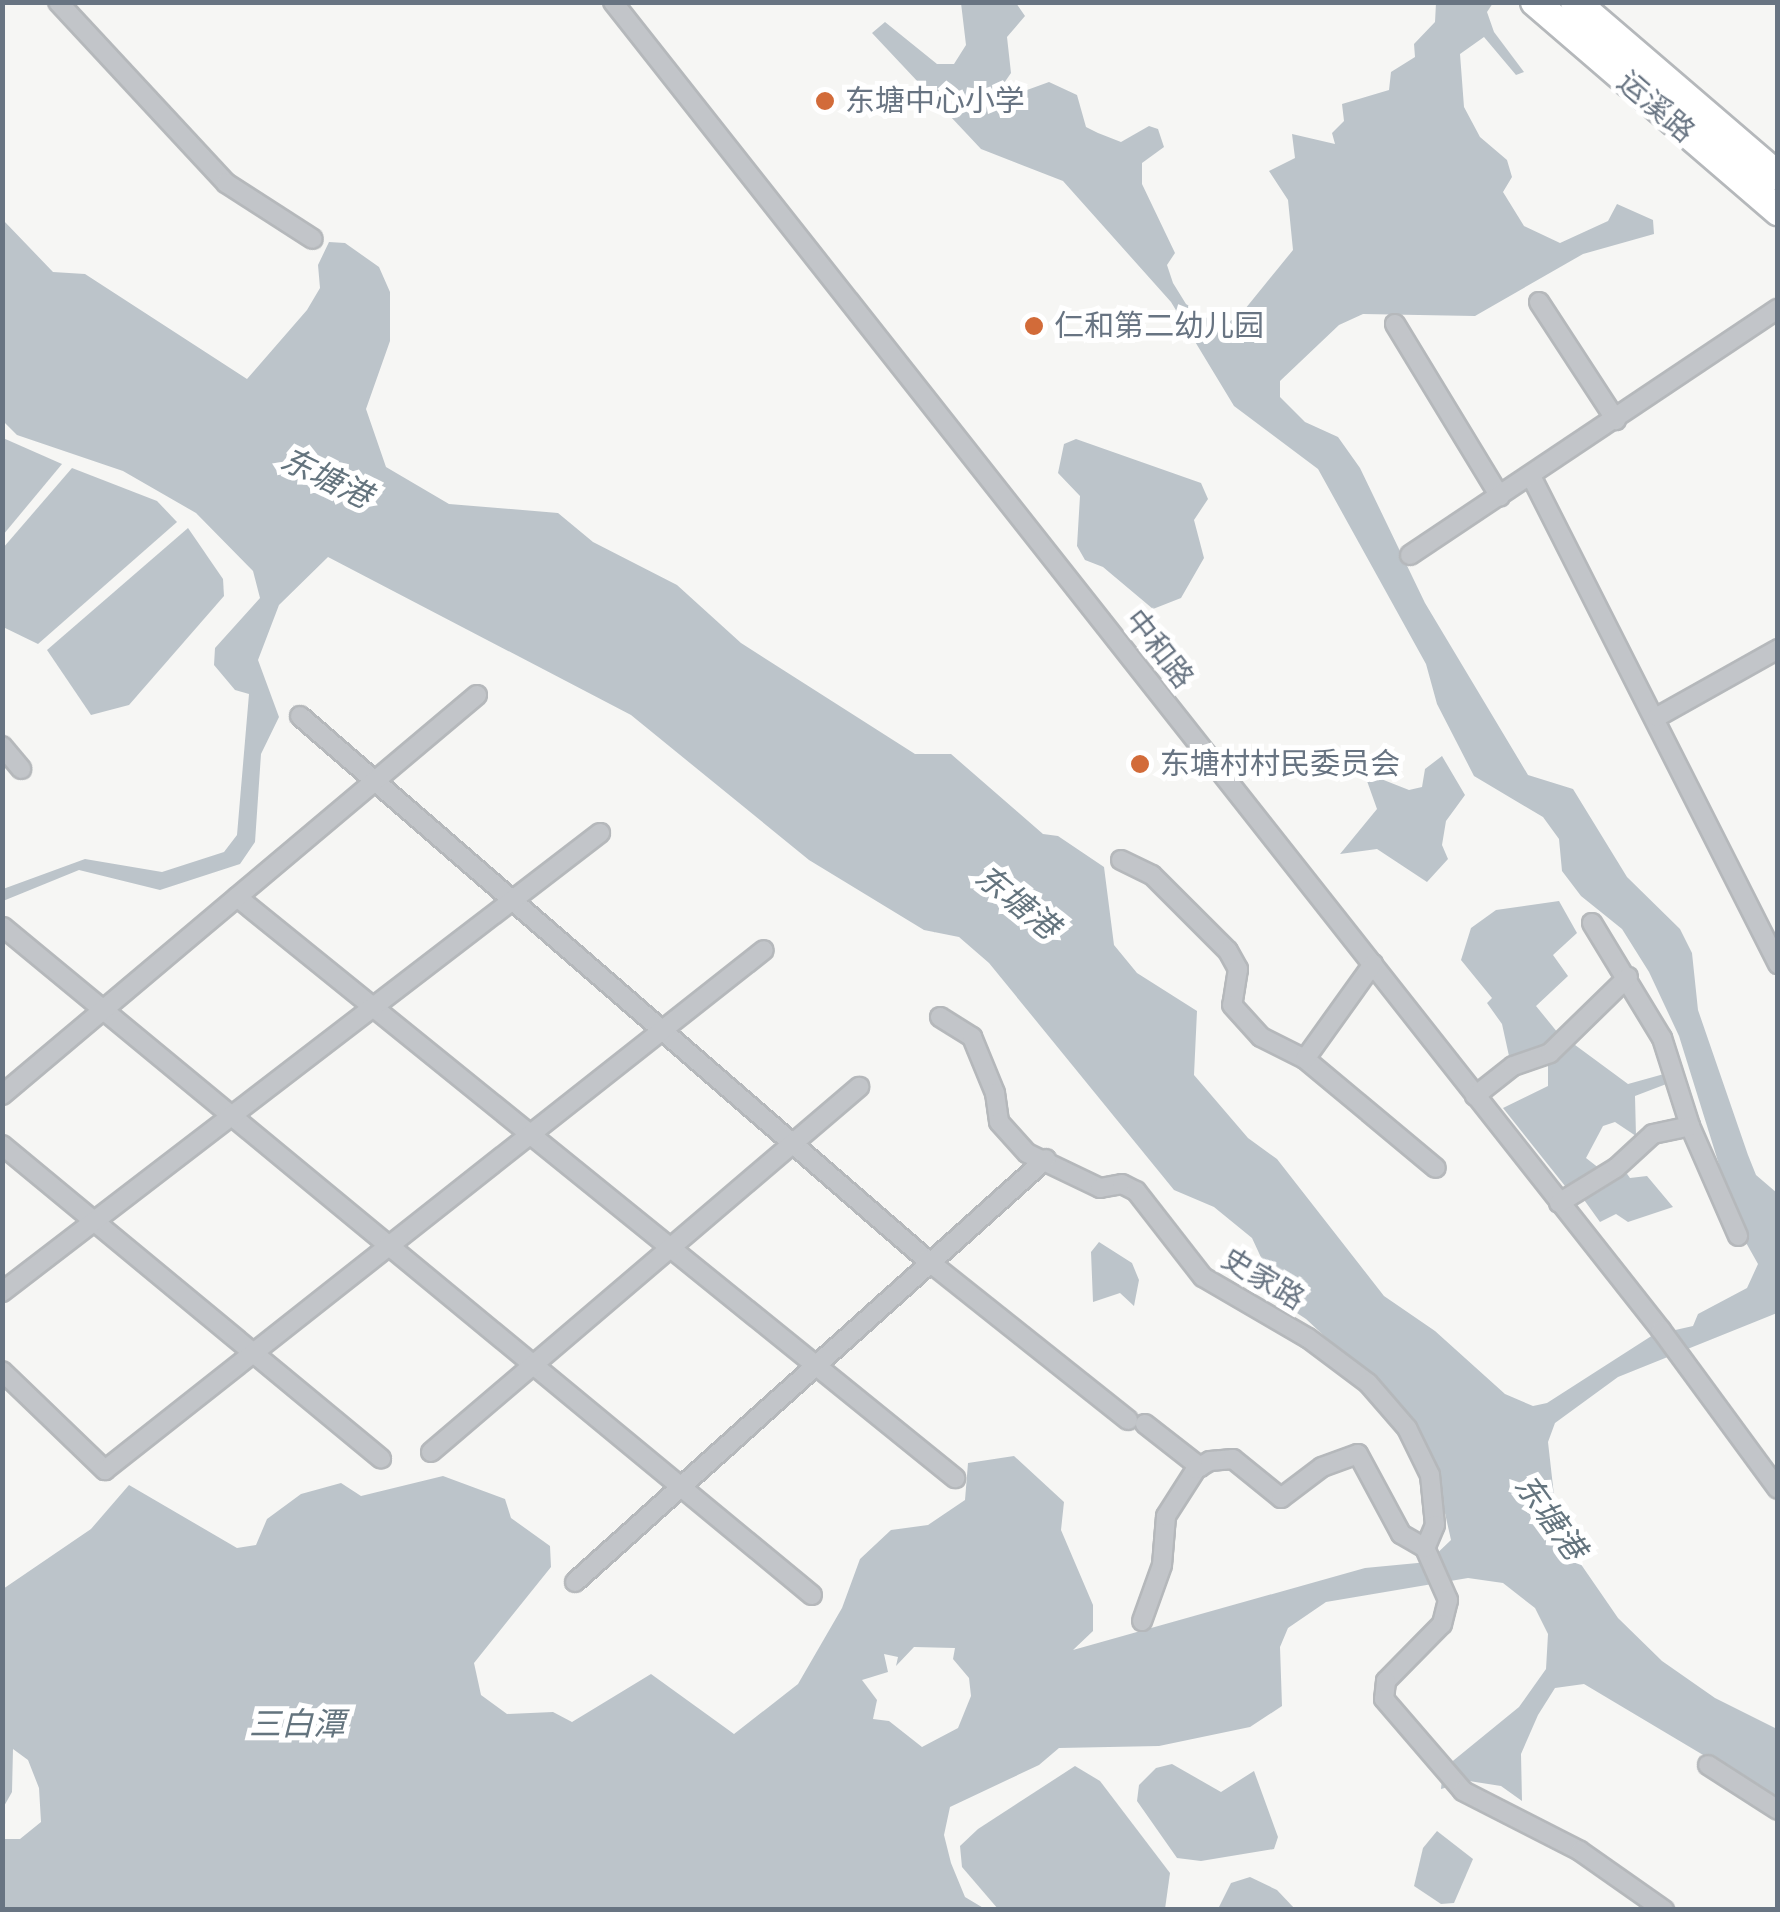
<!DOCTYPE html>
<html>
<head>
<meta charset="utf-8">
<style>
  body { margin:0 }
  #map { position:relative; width:1780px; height:1912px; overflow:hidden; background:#f6f6f4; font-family:Raleway,"Noto Sans SC",sans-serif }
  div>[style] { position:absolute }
  .water>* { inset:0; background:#bcc4ca }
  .roads { filter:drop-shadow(2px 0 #b5b8bb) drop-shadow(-2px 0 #b5b8bb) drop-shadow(0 2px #b5b8bb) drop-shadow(0 -2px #b5b8bb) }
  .minor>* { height:18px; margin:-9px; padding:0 9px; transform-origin:9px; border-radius:9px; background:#c2c5c9 }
  .highway>* { height:28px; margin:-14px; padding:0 14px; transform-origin:14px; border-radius:14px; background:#fff }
  .dots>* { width:28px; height:28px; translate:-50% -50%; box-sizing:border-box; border:5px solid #fff; border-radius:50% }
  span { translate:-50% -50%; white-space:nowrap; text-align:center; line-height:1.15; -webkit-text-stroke:10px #fff; paint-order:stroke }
  .poi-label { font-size:30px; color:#687482 }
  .left { translate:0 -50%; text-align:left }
  .street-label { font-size:30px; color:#687482 }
  .water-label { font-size:32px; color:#64747e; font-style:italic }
  .frame { position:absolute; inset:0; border:5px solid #687482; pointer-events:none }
</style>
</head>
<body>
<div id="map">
  <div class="water">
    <div style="clip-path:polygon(evenodd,961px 3px,1016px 3px,1025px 16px,1007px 37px,1011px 73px,1002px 86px,1008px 97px,1049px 82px,1077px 95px,1086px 127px,1098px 133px,1121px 142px,1149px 126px,1158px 129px,1164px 147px,1142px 163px,1142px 184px,1175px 253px,1167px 265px,1173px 283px,1186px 304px,1210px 320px,1227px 323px,1241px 314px,1293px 250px,1288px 200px,1269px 171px,1295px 158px,1292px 134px,1335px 144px,1332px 133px,1344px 121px,1342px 104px,1389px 90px,1391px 72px,1415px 57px,1414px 44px,1435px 22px,1436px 3px,1493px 3px,1487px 12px,1494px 32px,1524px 72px,1516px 75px,1484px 37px,1460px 54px,1464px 107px,1480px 137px,1507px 160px,1512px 177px,1503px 192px,1524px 226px,1560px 243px,1608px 221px,1617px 204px,1653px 220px,1654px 234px,1583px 254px,1475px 316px,1363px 314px,1339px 325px,1280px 381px,1280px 397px,1305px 422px,1338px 437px,1360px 468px,1425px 603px,1528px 775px,1573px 789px,1627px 877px,1680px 929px,1692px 953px,1698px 1010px,1748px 1155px,1756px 1175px,1777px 1193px,1777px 1313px,1618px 1377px,1555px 1423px,1548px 1442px,1558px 1531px,1618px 1618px,1662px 1661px,1715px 1698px,1777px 1729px,1777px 1799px,1584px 1684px,1555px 1688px,1538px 1715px,1521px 1754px,1522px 1801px,1501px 1786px,1469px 1781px,1441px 1789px,1443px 1769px,1519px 1707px,1546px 1669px,1548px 1634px,1535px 1608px,1503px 1583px,1468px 1578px,1326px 1602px,1288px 1628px,1280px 1647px,1282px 1706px,1250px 1727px,1159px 1746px,1059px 1748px,1039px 1765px,950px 1807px,944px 1835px,951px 1863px,965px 1897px,985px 1909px,3px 1909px,3px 1839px,20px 1839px,41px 1822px,39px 1788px,28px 1760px,13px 1749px,12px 1792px,3px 1808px,3px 1589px,91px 1529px,129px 1485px,237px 1548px,256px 1545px,267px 1519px,301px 1494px,341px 1483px,361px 1496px,443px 1476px,505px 1499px,511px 1518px,550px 1546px,551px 1567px,474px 1663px,481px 1695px,507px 1714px,553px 1712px,572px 1722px,651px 1674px,734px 1734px,798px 1684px,842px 1608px,860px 1559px,891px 1530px,928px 1525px,965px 1500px,968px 1463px,1014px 1456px,1064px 1502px,1061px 1530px,1093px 1605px,1093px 1631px,1073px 1650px,1365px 1568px,1428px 1562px,1451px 1540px,1434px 1464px,1405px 1411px,1306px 1319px,1262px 1290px,1265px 1266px,1252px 1238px,1214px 1207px,1174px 1190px,989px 963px,959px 937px,924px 930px,809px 860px,631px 715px,328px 557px,279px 605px,258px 660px,279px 717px,261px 754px,255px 842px,240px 864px,160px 890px,79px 870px,3px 901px,3px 889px,85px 859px,162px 872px,224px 852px,237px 835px,249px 694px,235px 690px,214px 665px,215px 648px,260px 598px,253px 571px,196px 513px,123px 471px,17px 435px,3px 421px,4px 221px,53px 272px,85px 274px,247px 379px,307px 310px,320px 288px,318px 265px,329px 242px,345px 243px,379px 267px,390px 292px,390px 341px,366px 409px,386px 467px,449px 504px,558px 513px,593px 542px,677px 585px,741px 643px,915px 754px,951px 754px,1043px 834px,1058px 836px,1104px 867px,1114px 945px,1137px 973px,1197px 1011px,1194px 1075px,1248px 1138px,1277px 1159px,1384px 1296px,1435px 1331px,1505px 1394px,1533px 1406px,1547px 1403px,1653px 1335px,1693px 1326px,1698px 1314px,1747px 1288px,1758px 1264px,1740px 1232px,1679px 1036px,1649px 972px,1622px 929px,1581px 896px,1562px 871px,1559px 839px,1543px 817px,1474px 776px,1437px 704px,1426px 664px,1318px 469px,1234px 406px,1171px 302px,1063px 181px,981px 149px,872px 33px,885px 22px,937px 64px,954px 64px,966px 45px,961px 3px,914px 1647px,955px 1648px,953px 1659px,969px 1678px,971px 1696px,958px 1728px,922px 1747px,889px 1721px,873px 1719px,877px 1700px,862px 1680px,888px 1672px,884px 1654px,898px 1657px,896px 1666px,914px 1647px)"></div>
    <div style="clip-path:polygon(3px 438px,62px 464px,3px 535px)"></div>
    <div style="clip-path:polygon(1076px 439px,1201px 483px,1208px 499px,1194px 520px,1204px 558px,1181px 598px,1153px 609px,1103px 567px,1085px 560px,1077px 546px,1080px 496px,1058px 473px,1064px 444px)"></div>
    <div style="clip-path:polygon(72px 468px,157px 501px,177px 522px,38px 644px,3px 627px,3px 548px)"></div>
    <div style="clip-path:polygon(188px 528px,223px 579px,224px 596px,129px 705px,91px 715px,47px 650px)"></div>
    <div style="clip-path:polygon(1442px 756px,1465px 795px,1446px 821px,1442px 845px,1448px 859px,1427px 882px,1377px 849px,1340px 854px,1377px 809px,1367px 781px,1371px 775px,1409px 790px,1422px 787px,1425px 769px)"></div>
    <div style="clip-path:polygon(1559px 901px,1577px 933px,1553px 955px,1568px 976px,1536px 1006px,1558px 1033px,1541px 1053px,1523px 1060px,1509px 1056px,1502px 1024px,1487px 1003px,1492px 998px,1461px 960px,1471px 928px,1496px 910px)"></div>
    <div style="clip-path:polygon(1571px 1042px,1628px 1084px,1664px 1074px,1669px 1083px,1635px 1096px,1636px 1136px,1615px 1122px,1603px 1126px,1586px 1158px,1604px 1172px,1569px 1191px,1503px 1108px,1548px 1086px,1548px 1063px)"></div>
    <div style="clip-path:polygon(1625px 1171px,1630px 1178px,1647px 1176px,1673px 1207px,1628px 1222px,1616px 1214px,1600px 1222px,1582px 1197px)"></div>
    <div style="clip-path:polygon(1099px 1242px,1132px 1263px,1139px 1280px,1134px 1306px,1120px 1293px,1093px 1302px,1091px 1252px)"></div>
    <div style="clip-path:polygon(1172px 1764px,1221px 1792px,1254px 1771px,1278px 1837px,1274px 1849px,1201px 1861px,1177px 1858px,1137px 1801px,1139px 1785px,1156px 1768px)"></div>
    <div style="clip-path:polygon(1075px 1766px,1100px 1781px,1170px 1873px,1165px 1909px,998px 1909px,962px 1867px,960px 1846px,978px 1829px)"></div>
    <div style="clip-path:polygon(1437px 1831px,1473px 1859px,1454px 1903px,1441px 1904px,1414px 1886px,1423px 1848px)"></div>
    <div style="clip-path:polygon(1250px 1877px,1277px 1890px,1295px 1909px,1218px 1909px,1231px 1883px)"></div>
  </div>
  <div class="roads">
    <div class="minor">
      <div style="left:58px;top:2px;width:247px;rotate:47.1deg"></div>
      <div style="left:226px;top:183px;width:103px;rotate:32.8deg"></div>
      <div style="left:613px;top:2px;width:1692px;rotate:51.72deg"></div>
      <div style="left:1661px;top:1330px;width:197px;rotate:53.7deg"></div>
      <div style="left:1539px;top:302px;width:141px;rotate:56.9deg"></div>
      <div style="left:1395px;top:324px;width:202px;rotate:58.7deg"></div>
      <div style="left:1532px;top:478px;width:545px;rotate:63.15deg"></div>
      <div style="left:1410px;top:555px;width:443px;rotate:-33.8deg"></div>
      <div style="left:300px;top:716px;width:830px;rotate:40.95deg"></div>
      <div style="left:927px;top:1260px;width:257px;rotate:38.5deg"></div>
      <div style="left:1657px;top:717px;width:139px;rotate:-29.3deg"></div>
      <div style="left:2px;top:746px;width:30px;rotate:50deg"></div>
      <div style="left:1121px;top:860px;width:34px;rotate:26deg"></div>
      <div style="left:1152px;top:875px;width:107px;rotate:45deg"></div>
      <div style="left:1228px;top:951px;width:21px;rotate:61deg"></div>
      <div style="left:1238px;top:969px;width:36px;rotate:99deg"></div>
      <div style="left:1232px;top:1005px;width:43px;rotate:47.8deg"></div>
      <div style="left:1261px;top:1037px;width:49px;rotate:26.6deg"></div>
      <div style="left:1305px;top:1059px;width:170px;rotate:39.8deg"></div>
      <div style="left:237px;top:897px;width:924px;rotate:38.98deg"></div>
      <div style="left:1592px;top:923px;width:135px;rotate:58.7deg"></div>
      <div style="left:1662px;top:1038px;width:92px;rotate:72.3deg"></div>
      <div style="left:1690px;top:1126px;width:120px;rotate:66.4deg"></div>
      <div style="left:3px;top:927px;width:1049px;rotate:39.55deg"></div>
      <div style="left:940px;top:1017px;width:38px;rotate:32deg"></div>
      <div style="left:972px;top:1037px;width:61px;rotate:67.7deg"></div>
      <div style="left:995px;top:1093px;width:29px;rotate:82deg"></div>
      <div style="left:999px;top:1122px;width:42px;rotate:47.9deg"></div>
      <div style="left:1027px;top:1153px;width:81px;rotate:25.6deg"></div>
      <div style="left:1100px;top:1188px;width:22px;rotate:-10deg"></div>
      <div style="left:1122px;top:1184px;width:16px;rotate:27deg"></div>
      <div style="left:1136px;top:1191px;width:109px;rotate:52.1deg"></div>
      <div style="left:1203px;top:1277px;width:121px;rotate:30.2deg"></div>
      <div style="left:1308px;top:1338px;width:75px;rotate:36.9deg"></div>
      <div style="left:1368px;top:1383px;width:60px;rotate:49.1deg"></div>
      <div style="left:1407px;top:1428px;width:52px;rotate:63.9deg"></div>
      <div style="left:1430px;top:1475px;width:50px;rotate:84.3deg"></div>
      <div style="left:1435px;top:1525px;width:25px;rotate:113deg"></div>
      <div style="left:1425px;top:1548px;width:57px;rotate:66.1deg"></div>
      <div style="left:1448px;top:1600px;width:25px;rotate:104deg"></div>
      <div style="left:1442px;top:1624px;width:80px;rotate:134.5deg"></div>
      <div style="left:1386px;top:1681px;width:18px;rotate:96deg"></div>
      <div style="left:1384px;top:1699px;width:121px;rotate:49.3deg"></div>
      <div style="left:1463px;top:1791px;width:131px;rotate:27.1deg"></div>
      <div style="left:1580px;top:1851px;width:103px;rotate:35.1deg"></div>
      <div style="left:1305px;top:1059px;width:117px;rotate:-54.4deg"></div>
      <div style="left:2px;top:1095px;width:621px;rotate:-40.1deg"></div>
      <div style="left:1475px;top:1096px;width:48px;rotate:-38.3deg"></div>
      <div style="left:1513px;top:1066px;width:39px;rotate:-19deg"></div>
      <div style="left:1550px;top:1053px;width:109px;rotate:-44.3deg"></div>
      <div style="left:2px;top:1145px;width:492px;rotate:39.6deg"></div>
      <div style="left:1559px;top:1203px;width:67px;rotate:-31.6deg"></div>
      <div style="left:1616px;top:1168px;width:50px;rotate:-42.6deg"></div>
      <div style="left:1653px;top:1134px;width:38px;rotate:-12deg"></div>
      <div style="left:2px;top:1292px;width:754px;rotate:-37.51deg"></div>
      <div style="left:2px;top:1371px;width:143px;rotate:43.9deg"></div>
      <div style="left:105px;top:1470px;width:839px;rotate:-38.28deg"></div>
      <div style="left:1145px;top:1424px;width:70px;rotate:38deg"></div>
      <div style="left:431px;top:1452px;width:563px;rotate:-40.46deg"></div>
      <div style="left:575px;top:1582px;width:633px;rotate:-41.93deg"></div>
      <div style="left:1142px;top:1621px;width:59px;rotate:-70.3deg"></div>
      <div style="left:1162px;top:1565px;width:49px;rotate:-85.3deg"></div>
      <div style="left:1166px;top:1516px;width:56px;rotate:-57.4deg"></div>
      <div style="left:1196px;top:1469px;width:16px;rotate:-30deg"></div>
      <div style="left:1210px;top:1461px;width:23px;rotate:-5deg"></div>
      <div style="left:1233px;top:1459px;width:62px;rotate:39.1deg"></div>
      <div style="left:1281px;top:1498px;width:51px;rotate:-37.1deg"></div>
      <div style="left:1322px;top:1467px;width:38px;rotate:-20deg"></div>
      <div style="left:1358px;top:1454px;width:91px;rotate:61.7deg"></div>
      <div style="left:1401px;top:1534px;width:28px;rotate:30deg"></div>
      <div style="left:1708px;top:1765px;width:83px;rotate:32.7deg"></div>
    </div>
    <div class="highway">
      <div style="left:1535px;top:2px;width:321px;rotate:40.7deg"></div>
      <div style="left:1575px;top:2px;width:267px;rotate:40.6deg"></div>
    </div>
  </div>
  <div class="dots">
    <div style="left:825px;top:101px;background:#d26b39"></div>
    <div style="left:1034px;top:326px;background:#d26b39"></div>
    <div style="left:1140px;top:764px;background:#d26b39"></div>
  </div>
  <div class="poi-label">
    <span class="left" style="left:845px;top:101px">东塘中心小学</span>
    <span class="left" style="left:1054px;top:326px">仁和第二幼儿园</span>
    <span class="left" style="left:1160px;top:764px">东塘村村民委员会</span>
  </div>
  <div class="street-label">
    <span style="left:1656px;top:107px;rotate:41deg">运溪路</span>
    <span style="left:1159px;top:649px;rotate:52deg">中和路</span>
    <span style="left:1263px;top:1279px;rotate:31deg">史家路</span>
  </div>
  <div class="water-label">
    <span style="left:326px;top:478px;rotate:26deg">东塘港</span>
    <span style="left:1017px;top:902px;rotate:39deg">东塘港</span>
    <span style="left:1550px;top:1517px;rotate:54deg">东塘港</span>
    <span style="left:297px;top:1724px">三白潭</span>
  </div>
  <div class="frame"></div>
</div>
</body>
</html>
